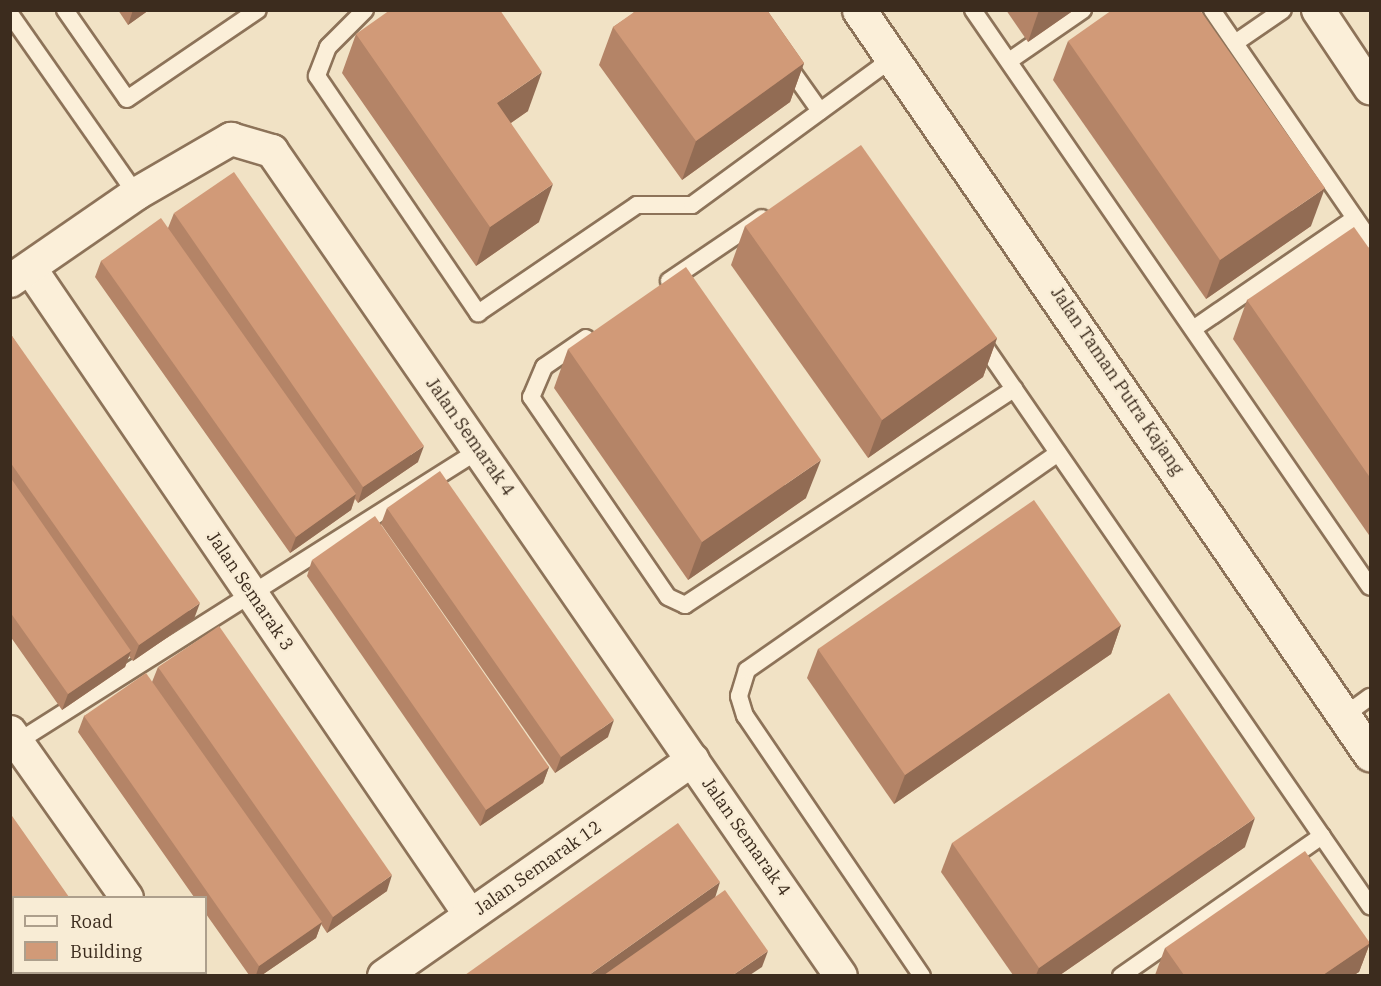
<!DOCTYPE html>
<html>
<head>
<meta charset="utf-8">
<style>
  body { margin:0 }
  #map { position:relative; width:1381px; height:986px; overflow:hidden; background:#f1e2c5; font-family:"IBM Plex Serif",serif }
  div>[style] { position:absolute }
  .roads { filter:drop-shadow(2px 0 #8d7359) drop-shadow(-2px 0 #8d7359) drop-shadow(0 2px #8d7359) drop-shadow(0 -2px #8d7359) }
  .service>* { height:16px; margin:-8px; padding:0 8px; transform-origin:8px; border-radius:8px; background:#fbefd9 }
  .minor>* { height:32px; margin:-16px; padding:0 16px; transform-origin:16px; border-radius:16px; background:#fbefd9 }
  .tertiary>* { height:33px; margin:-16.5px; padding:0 16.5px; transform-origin:16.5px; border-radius:16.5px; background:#fbefd9 }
  .wall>* { inset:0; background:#b48467 }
  .shaded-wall>* { inset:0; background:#926c54 }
  .building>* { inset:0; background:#d19a78 }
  span { translate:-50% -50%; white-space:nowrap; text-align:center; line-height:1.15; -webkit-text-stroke:4.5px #f8ecd5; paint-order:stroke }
  .street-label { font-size:18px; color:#3c2c1e }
  .frame { position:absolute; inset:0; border:12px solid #3c2c1e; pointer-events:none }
  .legend { position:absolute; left:12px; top:896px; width:195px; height:78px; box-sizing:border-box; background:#f8ecd5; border:2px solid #ad9f8c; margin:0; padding:8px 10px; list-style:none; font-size:18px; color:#3c2c1e }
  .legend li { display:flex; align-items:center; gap:12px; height:30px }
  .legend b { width:30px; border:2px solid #ad9f8c }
</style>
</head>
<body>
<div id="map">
  <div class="roads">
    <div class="service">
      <div style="left:65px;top:10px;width:108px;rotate:55.1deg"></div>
      <div style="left:127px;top:99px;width:158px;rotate:-34.2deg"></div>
      <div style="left:365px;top:10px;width:52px;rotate:135deg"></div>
      <div style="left:328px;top:47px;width:31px;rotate:111deg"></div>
      <div style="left:317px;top:76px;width:287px;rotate:55.8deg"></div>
      <div style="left:478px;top:313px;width:192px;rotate:-34.2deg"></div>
      <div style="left:637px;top:205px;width:55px"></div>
      <div style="left:692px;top:205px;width:249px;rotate:-36.2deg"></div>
      <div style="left:973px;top:10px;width:700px;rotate:55.47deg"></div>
      <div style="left:1212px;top:10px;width:279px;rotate:55.5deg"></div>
      <div style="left:10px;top:14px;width:220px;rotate:55deg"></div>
      <div style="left:1235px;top:43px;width:58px;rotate:-34.5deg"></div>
      <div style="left:1009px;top:61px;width:90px;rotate:-34.6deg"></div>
      <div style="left:786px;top:63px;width:59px;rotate:54.7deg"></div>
      <div style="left:669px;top:281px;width:112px;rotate:-34.1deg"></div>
      <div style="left:1193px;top:329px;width:196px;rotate:-34.4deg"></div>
      <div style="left:586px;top:338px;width:51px;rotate:145.4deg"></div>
      <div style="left:544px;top:367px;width:33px;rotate:113deg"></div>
      <div style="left:531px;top:397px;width:242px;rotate:55.6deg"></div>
      <div style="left:668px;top:597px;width:19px;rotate:25deg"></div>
      <div style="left:685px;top:605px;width:394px;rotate:-33.3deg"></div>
      <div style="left:979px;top:338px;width:690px;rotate:55.46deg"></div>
      <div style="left:1345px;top:715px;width:31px;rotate:-36deg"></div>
      <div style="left:11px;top:746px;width:554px;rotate:-32.31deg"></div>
      <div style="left:922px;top:976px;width:315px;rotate:-124.2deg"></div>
      <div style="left:745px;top:716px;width:21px;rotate:-107deg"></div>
      <div style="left:739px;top:696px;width:27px;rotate:-73deg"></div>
      <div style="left:747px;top:670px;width:379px;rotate:-34.9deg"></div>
      <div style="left:1121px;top:976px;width:245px;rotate:-34.9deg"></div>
    </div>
    <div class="minor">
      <div style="left:1318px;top:10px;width:94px;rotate:56.3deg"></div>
      <div style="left:30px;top:268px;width:782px;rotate:55.78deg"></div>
      <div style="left:10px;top:281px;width:153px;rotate:-34.6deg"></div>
      <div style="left:136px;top:194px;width:110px;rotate:-30.1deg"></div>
      <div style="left:231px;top:139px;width:43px;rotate:16.3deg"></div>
      <div style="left:272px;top:151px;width:1002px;rotate:55.41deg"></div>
      <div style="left:10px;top:732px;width:203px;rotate:54.8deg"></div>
      <div style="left:179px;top:972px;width:4px;rotate:63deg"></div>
      <div style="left:384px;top:976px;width:377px;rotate:-35deg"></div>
    </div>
    <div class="tertiary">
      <div style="left:859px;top:10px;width:903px;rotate:55.52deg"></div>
    </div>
  </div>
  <div class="wall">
    <div style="clip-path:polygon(118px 10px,149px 10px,128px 25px)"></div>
    <div style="clip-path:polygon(632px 10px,767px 10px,804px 63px,790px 102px,682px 180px,599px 65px,613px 27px,634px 13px)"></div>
    <div style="clip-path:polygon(1006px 10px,1074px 10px,1028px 42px)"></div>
    <div style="clip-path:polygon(356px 34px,528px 111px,511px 123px,539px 222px,476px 266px,342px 73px)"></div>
    <div style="clip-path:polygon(1068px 41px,1311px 226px,1206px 299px,1053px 80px)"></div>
    <div style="clip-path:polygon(174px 213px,418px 462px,358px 503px,355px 499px,351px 510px,290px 553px,95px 277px,101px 261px,168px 228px)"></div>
    <div style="clip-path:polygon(745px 226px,997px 338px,983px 377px,868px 458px,731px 265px)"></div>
    <div style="clip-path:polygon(1371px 251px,1371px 538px,1233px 339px,1247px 300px)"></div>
    <div style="clip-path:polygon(10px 333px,194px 619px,133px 661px,129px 656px,125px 667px,62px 710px,10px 636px)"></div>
    <div style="clip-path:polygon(568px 349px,806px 498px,688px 580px,554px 388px)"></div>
    <div style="clip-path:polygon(387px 508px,608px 737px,555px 773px,381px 524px)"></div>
    <div style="clip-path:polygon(312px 560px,549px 767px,543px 783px,480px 826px,307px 576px)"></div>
    <div style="clip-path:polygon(1121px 625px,1111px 654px,894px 804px,807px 678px,818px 649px)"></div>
    <div style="clip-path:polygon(158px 667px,387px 891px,327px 933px,321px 924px,316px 938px,262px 975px,249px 975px,206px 914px,206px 897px,194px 897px,78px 732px,84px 716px,152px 682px)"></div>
    <div style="clip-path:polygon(10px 813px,14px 897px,14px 972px,120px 972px,122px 975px,10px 975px)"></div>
    <div style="clip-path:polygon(952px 843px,1245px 847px,1060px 975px,1013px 975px,941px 872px)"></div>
    <div style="clip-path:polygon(1370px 943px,1359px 972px,1354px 975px,1155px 975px,1165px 948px)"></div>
  </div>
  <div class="shaded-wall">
    <div style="clip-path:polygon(133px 10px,149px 10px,128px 25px)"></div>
    <div style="clip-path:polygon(1039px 10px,1074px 10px,1028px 42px)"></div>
    <div style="clip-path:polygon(804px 63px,790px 102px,682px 180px,696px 141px)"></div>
    <div style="clip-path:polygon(542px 72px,528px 111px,483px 142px,497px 103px)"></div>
    <div style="clip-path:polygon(553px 184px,539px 222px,476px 266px,490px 227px)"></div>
    <div style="clip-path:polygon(1325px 188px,1311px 226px,1206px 299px,1220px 260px)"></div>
    <div style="clip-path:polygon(997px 338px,983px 377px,868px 458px,882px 420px)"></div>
    <div style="clip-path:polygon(424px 446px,418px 462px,358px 503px,363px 487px)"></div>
    <div style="clip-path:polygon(821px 460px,806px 498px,688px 580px,702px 542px)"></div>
    <div style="clip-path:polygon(356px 494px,351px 510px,290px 553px,296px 537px)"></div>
    <div style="clip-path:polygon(200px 603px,194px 619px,133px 661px,139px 645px)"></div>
    <div style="clip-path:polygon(1121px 625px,1111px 654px,894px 804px,905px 775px)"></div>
    <div style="clip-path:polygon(131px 651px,125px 667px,62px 710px,68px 694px)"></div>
    <div style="clip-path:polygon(614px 720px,608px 737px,555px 773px,561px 757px)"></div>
    <div style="clip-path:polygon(549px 767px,543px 783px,480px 826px,486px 810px)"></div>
    <div style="clip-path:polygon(1255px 818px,1245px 847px,1060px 975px,1036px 975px,1039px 968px)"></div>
    <div style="clip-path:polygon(392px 875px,387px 891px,327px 933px,333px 917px)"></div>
    <div style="clip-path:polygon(720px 882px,715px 898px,606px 975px,589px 975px)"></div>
    <div style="clip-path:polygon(322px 922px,316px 938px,262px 975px,256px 975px,259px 966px)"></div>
    <div style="clip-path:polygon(1370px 943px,1359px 972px,1354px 975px,1323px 975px)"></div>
    <div style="clip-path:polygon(768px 951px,762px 967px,750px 975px,733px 975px)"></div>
  </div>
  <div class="building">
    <div style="clip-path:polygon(390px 10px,500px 10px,542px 72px,497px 103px,553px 184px,490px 227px,356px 34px)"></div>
    <div style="clip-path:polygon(637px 10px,767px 10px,804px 63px,696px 141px,613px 27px)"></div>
    <div style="clip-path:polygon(1112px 10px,1200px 10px,1325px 188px,1220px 260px,1068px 41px)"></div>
    <div style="clip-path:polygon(861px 145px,997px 338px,882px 420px,745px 226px)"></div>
    <div style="clip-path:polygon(234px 172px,424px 446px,363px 487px,174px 213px)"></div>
    <div style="clip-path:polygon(161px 218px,356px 494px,296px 537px,101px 261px)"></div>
    <div style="clip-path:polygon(1354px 227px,1371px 251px,1371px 479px,1247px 300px)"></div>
    <div style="clip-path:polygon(686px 267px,821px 460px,702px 542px,568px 349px)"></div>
    <div style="clip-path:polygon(10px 333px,200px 603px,139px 645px,10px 462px)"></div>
    <div style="clip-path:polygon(440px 471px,614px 720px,561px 757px,387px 508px)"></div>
    <div style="clip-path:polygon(10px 477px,131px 651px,68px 694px,10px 612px)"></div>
    <div style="clip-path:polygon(1034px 500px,1121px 625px,905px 775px,818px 649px)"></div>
    <div style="clip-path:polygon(375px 516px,549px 767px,486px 810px,312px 560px)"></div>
    <div style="clip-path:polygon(219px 626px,392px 875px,333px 917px,158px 667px)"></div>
    <div style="clip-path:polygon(146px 673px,322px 922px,259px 966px,84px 716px)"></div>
    <div style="clip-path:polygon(1169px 693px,1255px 818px,1039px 968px,952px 843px)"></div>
    <div style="clip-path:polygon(10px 813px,69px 897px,14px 897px,14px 947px,10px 943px)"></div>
    <div style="clip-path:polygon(678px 823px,720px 882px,589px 975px,465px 975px)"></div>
    <div style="clip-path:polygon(1305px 851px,1370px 943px,1323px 975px,1184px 975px,1165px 948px)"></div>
    <div style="clip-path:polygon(725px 890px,768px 951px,733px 975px,604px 975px)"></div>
    <div style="clip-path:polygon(10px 960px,14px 964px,14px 972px,19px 972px,21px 975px,10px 975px)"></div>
    <div style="clip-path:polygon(31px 972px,120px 972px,122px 975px,33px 975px)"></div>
  </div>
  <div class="street-label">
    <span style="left:1117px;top:381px;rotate:56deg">Jalan Taman Putra Kajang</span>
    <span style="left:470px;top:437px;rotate:55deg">Jalan Semarak 4</span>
    <span style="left:250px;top:591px;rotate:56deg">Jalan Semarak 3</span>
    <span style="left:746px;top:837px;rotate:55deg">Jalan Semarak 4</span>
    <span style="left:538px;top:868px;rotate:-35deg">Jalan Semarak 12</span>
  </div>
  <div class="frame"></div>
  <ul class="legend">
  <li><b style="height:8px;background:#fbefd9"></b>Road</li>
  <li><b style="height:16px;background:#d19a78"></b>Building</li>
  </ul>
</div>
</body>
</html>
